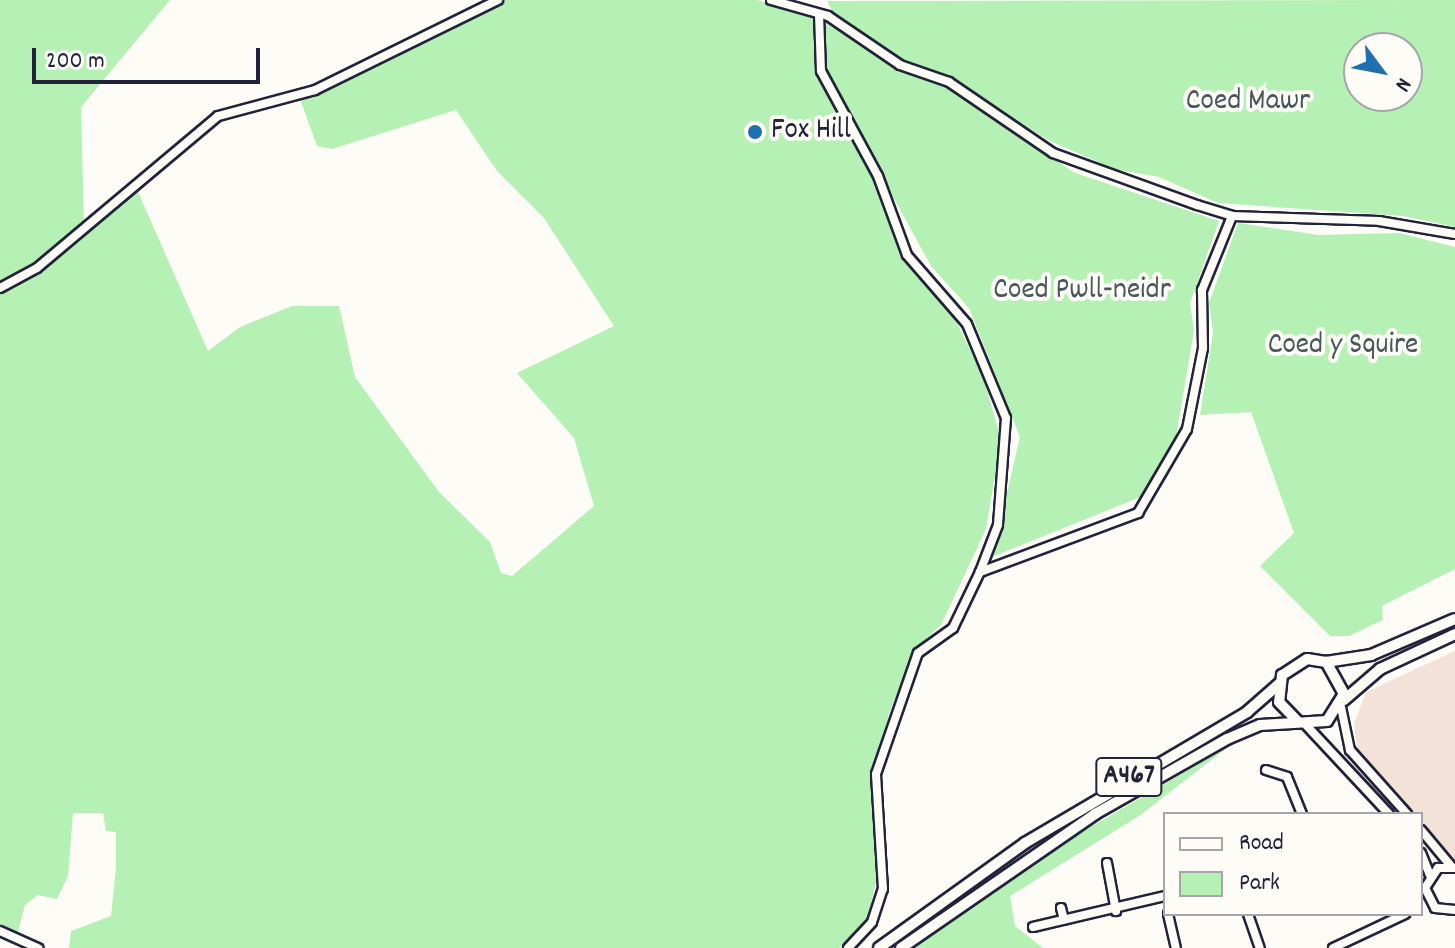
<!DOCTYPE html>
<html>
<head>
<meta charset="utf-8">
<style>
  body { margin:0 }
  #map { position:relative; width:1455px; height:948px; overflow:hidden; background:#fdfcf7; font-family:Dekko,sans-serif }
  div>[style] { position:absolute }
  .built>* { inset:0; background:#f2e2d7 }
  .green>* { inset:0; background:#b5f0b4 }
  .roads { filter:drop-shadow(2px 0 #22223b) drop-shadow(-2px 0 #22223b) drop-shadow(0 2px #22223b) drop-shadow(0 -2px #22223b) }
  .minor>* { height:8px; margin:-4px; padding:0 4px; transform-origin:4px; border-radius:4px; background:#fdfcf7 }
  .major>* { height:10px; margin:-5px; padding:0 5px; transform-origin:5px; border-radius:5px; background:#fdfcf7 }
  .dots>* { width:22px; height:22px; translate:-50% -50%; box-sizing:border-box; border:4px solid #fdfcf7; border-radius:50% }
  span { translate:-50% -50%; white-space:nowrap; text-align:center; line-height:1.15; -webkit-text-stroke:8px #fdfcf7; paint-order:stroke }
  .shield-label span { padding:2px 6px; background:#fdfcf7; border:2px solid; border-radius:6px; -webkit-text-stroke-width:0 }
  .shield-label { font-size:28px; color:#22223b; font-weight:700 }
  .park-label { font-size:30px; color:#475659 }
  .poi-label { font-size:30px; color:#22223b }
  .left { translate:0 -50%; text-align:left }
  .legend { position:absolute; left:1163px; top:812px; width:260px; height:104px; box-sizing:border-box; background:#fdfcf7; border:2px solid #a5a5ac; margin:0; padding:10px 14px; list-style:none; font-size:24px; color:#22223b }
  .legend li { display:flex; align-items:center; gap:16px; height:40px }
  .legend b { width:40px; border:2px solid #a5a5ac }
  .north { position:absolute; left:1343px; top:32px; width:80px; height:80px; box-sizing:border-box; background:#fdfcf7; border:2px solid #a5a5ac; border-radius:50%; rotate:122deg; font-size:22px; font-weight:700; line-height:32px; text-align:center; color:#22223b }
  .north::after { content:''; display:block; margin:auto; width:28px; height:36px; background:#1f6fb2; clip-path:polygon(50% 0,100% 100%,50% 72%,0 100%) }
  .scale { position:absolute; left:32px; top:48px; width:228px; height:36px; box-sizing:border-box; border:4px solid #22223b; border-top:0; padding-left:10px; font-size:24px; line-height:28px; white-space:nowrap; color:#22223b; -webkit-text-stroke:6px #fdfcf7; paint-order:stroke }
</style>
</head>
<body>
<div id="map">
  <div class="built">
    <div style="clip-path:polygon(1455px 651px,1455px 868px,1421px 830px,1421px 814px,1407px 814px,1359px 764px,1354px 724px,1366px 692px)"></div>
  </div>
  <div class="green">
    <div style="clip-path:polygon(0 0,170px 0,81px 107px,84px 226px,0 286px)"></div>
    <div style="clip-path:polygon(504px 0,757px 0,813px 18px,821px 79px,873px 172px,902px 253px,955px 319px,983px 377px,1001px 439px,986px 529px,941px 625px,915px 649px,889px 713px,871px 790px,880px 864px,867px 921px,839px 948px,69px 948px,71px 931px,111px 916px,116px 868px,116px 832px,106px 831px,103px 813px,73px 813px,68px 876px,57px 899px,38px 895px,25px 905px,17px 936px,0 926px,0 291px,101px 223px,135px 185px,208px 351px,240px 327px,292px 306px,339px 306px,355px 377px,439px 492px,490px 542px,501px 573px,512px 576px,594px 506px,574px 438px,517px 373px,614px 326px,544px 218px,497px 171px,456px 110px,332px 149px,317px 146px,299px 96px)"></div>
    <div style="clip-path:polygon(evenodd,1455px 0,1455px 227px,1403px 216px,1218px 203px,1159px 177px,1114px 169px,1048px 140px,945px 75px,885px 54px,836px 18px,827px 1px,1455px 0,1359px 48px,1407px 48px,1407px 96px,1359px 96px,1359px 48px)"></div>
    <div style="clip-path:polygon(819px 20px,961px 96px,1075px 173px,1219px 221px,1190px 303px,1194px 331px,1176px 437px,1148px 494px,992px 557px,1020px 437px,969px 308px,931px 266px,825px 73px)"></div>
    <div style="clip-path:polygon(1238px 223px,1318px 235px,1399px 233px,1455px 247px,1455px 569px,1382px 606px,1383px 620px,1349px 636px,1330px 636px,1260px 566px,1294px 533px,1251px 412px,1200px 415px,1213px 333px,1209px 303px)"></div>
    <div style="clip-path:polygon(1228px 747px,1139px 816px,1010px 896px,1015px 926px,1043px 948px,901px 948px,1034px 860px)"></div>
  </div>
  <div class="roads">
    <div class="minor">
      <div style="left:771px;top:0;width:59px;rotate:15.7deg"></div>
      <div style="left:828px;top:16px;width:87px;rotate:34.2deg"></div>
      <div style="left:900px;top:65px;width:52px;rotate:19.1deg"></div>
      <div style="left:949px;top:82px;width:126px;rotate:34.3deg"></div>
      <div style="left:1053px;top:153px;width:153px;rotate:19.9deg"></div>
      <div style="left:1197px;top:205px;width:37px;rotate:17deg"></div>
      <div style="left:1232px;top:216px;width:147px;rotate:1.9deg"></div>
      <div style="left:1379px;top:221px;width:77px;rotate:9.7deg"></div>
      <div style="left:819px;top:14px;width:57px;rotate:88deg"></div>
      <div style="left:821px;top:71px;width:119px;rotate:61.5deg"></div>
      <div style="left:878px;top:176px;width:84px;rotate:69.8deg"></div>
      <div style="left:907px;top:255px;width:91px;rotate:49deg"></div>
      <div style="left:967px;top:324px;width:102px;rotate:67.5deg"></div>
      <div style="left:1006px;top:418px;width:107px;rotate:94.3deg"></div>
      <div style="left:998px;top:525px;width:50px;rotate:111deg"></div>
      <div style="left:0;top:288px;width:42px;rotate:-28.4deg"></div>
      <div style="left:37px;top:268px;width:236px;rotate:-40deg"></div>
      <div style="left:218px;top:116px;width:100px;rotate:-15deg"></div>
      <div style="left:315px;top:90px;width:204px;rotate:-26.2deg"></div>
      <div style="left:1341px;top:707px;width:44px;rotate:78.2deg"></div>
      <div style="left:1350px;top:750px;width:86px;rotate:48.3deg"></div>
      <div style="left:1306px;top:725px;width:122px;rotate:47deg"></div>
      <div style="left:1266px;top:770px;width:22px;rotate:18deg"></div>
      <div style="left:1287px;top:777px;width:40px;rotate:68deg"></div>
      <div style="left:1421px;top:830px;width:47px;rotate:50.2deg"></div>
      <div style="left:1421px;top:853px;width:24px;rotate:68deg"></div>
      <div style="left:1107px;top:863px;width:49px;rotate:79.4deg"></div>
      <div style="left:1455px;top:868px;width:17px;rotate:180deg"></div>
      <div style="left:1438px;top:868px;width:24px;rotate:123deg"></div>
      <div style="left:1425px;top:888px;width:22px;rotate:63deg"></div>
      <div style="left:1435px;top:908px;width:20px;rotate:6deg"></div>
      <div style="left:1061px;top:908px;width:12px;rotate:76deg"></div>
      <div style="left:1168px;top:914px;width:35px;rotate:77deg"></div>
      <div style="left:1248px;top:914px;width:36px;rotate:71deg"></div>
      <div style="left:1033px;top:927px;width:136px;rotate:-13.2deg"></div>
      <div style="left:0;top:931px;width:42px;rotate:24.1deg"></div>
      <div style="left:848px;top:948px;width:35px;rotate:-47deg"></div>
      <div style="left:872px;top:922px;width:35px;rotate:-72deg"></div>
      <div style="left:883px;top:889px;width:115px;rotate:-93.5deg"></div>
      <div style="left:876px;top:774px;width:128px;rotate:-70.9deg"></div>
      <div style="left:918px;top:653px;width:43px;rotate:-35.5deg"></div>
      <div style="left:953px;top:628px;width:62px;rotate:-64.3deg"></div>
      <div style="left:980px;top:572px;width:169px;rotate:-20.5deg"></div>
      <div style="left:1138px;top:513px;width:97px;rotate:-59.7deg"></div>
      <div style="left:1187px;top:429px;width:83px;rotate:-78.8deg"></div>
      <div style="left:1203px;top:348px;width:58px;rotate:-91deg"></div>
      <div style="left:1202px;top:290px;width:80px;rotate:-67.9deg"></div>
      <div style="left:1333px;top:948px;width:80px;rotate:-25.3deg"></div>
    </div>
    <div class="major">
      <div style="left:1326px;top:662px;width:46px;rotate:-8.8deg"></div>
      <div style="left:1371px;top:655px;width:91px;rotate:-23.2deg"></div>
      <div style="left:1344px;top:700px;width:48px;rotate:-40.7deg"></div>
      <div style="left:1380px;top:669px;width:83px;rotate:-25deg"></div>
      <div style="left:879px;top:948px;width:180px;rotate:-35.7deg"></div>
      <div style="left:1025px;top:843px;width:258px;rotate:-30.5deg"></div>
      <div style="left:1247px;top:712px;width:43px;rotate:-41.2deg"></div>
      <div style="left:901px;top:948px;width:236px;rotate:-34.6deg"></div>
      <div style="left:1095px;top:814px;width:152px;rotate:-29.6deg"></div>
      <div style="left:1227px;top:739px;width:36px;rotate:-23deg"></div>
      <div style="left:1260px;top:725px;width:67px;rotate:-3.4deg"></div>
      <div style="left:1327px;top:721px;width:32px;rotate:-58deg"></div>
      <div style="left:1344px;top:694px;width:37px;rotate:-119deg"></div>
      <div style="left:1326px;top:662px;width:19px;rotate:-171deg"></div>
      <div style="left:1307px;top:659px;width:30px;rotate:147deg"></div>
      <div style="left:1282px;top:675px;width:27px;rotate:96deg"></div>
      <div style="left:1279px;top:702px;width:28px;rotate:46deg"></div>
    </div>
  </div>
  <div class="dots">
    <div style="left:755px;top:132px;background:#1f6fb2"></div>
  </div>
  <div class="shield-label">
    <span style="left:1129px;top:777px">A467</span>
  </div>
  <div class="park-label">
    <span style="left:1248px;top:103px">Coed Mawr</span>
    <span style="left:1082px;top:292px">Coed Pwll-neidr</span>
    <span style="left:1343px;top:347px">Coed y Squire</span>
  </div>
  <div class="poi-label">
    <span class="left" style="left:771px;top:132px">Fox Hill</span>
  </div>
  <ul class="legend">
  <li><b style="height:10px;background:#fdfcf7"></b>Road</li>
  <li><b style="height:22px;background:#b5f0b4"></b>Park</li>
  </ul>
  <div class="north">N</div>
  <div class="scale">200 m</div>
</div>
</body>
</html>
